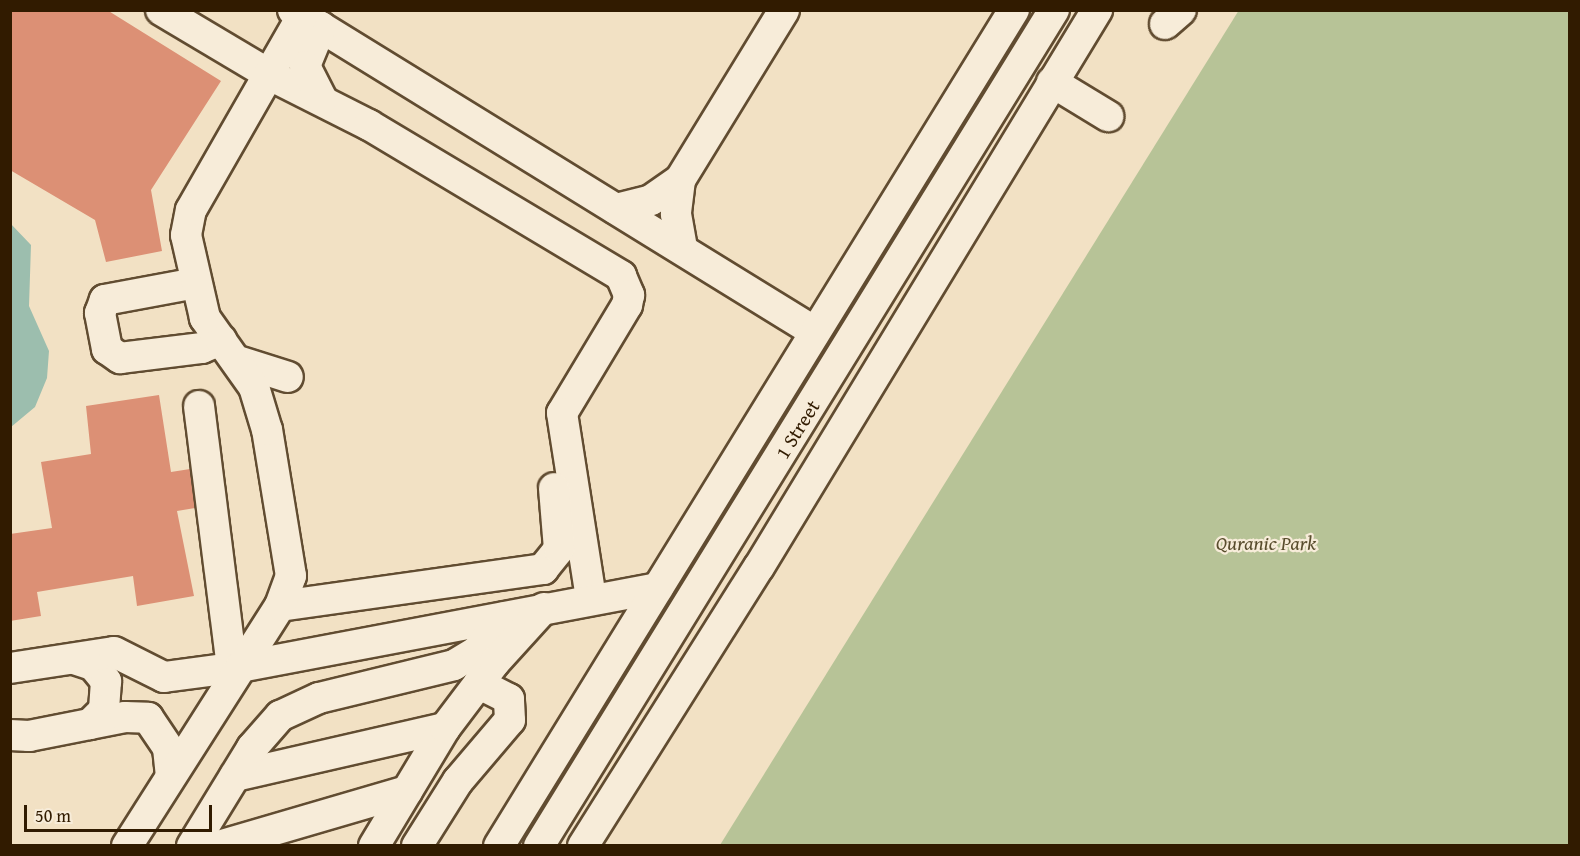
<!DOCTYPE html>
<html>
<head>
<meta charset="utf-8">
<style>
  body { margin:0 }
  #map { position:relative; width:1580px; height:856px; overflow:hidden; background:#f2e1c4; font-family:"Gentium Book Plus",serif }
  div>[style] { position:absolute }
  .green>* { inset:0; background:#b7c397 }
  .water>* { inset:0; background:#9cbeae }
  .building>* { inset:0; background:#dc9075 }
  .roads { filter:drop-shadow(2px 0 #614c31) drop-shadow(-2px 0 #614c31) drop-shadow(0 2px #614c31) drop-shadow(0 -2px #614c31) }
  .minor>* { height:30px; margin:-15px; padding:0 15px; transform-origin:15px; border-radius:15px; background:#f7ecd9 }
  span { translate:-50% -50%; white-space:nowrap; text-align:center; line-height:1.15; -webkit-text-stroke:4.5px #f7ecd9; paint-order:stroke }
  .street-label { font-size:20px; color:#311b00 }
  .park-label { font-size:20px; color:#594d2d; font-style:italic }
  .frame { position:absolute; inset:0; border:12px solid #311b00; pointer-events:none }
  .scale { position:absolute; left:24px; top:805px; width:188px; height:27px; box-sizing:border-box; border:3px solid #311b00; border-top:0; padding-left:8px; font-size:18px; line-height:21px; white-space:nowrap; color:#311b00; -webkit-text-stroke:4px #f7ecd9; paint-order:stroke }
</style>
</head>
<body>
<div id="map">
  <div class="green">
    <div style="clip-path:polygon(1239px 10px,1569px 11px,1569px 845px,720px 845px)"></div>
  </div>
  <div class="water">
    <div style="clip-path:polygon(10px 223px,31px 245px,29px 306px,49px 351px,47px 378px,35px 407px,11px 427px)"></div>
  </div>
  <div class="building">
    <div style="clip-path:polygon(10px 10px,107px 10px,221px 81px,151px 190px,162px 251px,106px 262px,95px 220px,10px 170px)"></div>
    <div style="clip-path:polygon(159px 395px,171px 472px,190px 469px,195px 508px,177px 511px,194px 596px,137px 606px,133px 576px,37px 592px,41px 616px,10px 621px,10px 534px,52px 528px,41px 462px,91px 454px,86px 406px)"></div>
  </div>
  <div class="roads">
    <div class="minor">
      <div style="left:161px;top:10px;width:127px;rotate:30.8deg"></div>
      <div style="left:270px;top:75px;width:111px;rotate:26.8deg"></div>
      <div style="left:369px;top:125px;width:294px;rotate:30.9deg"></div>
      <div style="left:621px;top:276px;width:21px;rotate:67deg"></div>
      <div style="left:629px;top:295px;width:10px;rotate:101deg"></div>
      <div style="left:627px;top:305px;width:126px;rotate:121deg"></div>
      <div style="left:562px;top:413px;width:188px;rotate:81.1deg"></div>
      <div style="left:293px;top:10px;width:613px;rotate:31.67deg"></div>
      <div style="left:1165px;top:24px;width:21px;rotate:-41deg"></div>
      <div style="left:321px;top:27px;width:42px;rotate:112.3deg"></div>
      <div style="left:305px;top:66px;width:37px;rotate:63deg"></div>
      <div style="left:1052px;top:82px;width:66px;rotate:31.3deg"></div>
      <div style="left:680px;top:180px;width:34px;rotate:97deg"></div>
      <div style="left:676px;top:214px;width:36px;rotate:80deg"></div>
      <div style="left:616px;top:209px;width:36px;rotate:-14deg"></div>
      <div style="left:651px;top:200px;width:35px;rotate:-35deg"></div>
      <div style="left:680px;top:180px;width:199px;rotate:-58.5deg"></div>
      <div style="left:196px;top:283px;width:93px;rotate:169.4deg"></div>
      <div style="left:105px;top:300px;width:14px;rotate:111deg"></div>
      <div style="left:100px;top:313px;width:37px;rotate:79deg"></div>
      <div style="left:107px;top:349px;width:16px;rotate:35deg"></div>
      <div style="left:120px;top:358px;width:83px;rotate:-7deg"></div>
      <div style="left:202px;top:348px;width:21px;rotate:-23deg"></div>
      <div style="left:241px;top:362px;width:49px;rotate:17.7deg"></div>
      <div style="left:199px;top:406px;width:264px;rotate:82.8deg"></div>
      <div style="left:280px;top:606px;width:266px;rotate:-8deg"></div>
      <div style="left:543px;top:569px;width:26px;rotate:-51deg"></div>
      <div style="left:559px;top:549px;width:61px;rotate:-94.7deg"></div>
      <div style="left:74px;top:659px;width:20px;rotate:18deg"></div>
      <div style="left:93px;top:665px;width:21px;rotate:51deg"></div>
      <div style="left:106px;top:681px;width:29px;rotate:94deg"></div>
      <div style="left:104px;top:710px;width:20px;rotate:135deg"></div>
      <div style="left:10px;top:668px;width:105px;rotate:-8.7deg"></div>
      <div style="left:114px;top:652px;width:56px;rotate:26.6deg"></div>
      <div style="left:164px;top:677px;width:77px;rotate:-7.5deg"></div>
      <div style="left:240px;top:667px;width:425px;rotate:-10.7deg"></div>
      <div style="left:10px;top:735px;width:19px;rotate:3deg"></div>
      <div style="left:29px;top:736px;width:98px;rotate:-11.2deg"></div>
      <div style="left:125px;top:717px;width:23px;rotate:2deg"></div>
      <div style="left:148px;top:718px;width:36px;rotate:56deg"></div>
      <div style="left:168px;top:748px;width:28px;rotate:84deg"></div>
      <div style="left:235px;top:776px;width:215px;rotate:-12.9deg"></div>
      <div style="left:127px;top:846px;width:285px;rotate:-57.5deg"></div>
      <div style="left:280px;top:606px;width:32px;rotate:-70deg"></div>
      <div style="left:291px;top:576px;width:148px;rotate:-99.3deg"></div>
      <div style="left:267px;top:430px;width:45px;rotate:-106.8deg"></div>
      <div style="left:254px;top:387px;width:85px;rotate:-125.4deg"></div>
      <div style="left:205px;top:318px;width:85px;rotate:-102.9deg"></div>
      <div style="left:186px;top:235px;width:25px;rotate:-79deg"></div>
      <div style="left:191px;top:210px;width:224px;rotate:-60.2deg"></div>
      <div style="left:192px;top:846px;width:115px;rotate:-58.5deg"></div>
      <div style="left:252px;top:748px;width:43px;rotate:-48.8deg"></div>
      <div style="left:280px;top:716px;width:43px;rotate:-24.8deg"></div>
      <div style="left:319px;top:698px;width:139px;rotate:-13.7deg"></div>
      <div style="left:454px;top:665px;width:27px;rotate:-31deg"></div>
      <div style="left:477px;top:651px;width:43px;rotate:-51.5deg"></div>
      <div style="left:219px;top:846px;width:196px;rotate:-16.3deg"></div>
      <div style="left:374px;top:846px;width:138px;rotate:-59deg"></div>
      <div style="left:445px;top:728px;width:83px;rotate:-52.9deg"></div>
      <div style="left:495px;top:662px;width:73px;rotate:-47.8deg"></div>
      <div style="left:417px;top:846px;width:77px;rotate:-57.8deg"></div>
      <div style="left:458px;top:781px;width:80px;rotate:-49.6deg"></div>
      <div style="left:510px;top:720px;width:21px;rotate:-93deg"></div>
      <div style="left:509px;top:699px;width:34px;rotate:-153deg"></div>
      <div style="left:499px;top:846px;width:982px;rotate:-58.37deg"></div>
      <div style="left:539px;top:846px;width:982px;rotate:-58.37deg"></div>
      <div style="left:583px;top:846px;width:330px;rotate:-57.8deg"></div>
      <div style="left:759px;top:567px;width:652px;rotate:-58.75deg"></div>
    </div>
  </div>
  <div class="street-label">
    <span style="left:797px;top:429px;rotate:-58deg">1 Street</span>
  </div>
  <div class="park-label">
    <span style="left:1266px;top:542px">Quranic Park</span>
  </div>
  <div class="frame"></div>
  <div class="scale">50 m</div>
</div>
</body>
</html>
